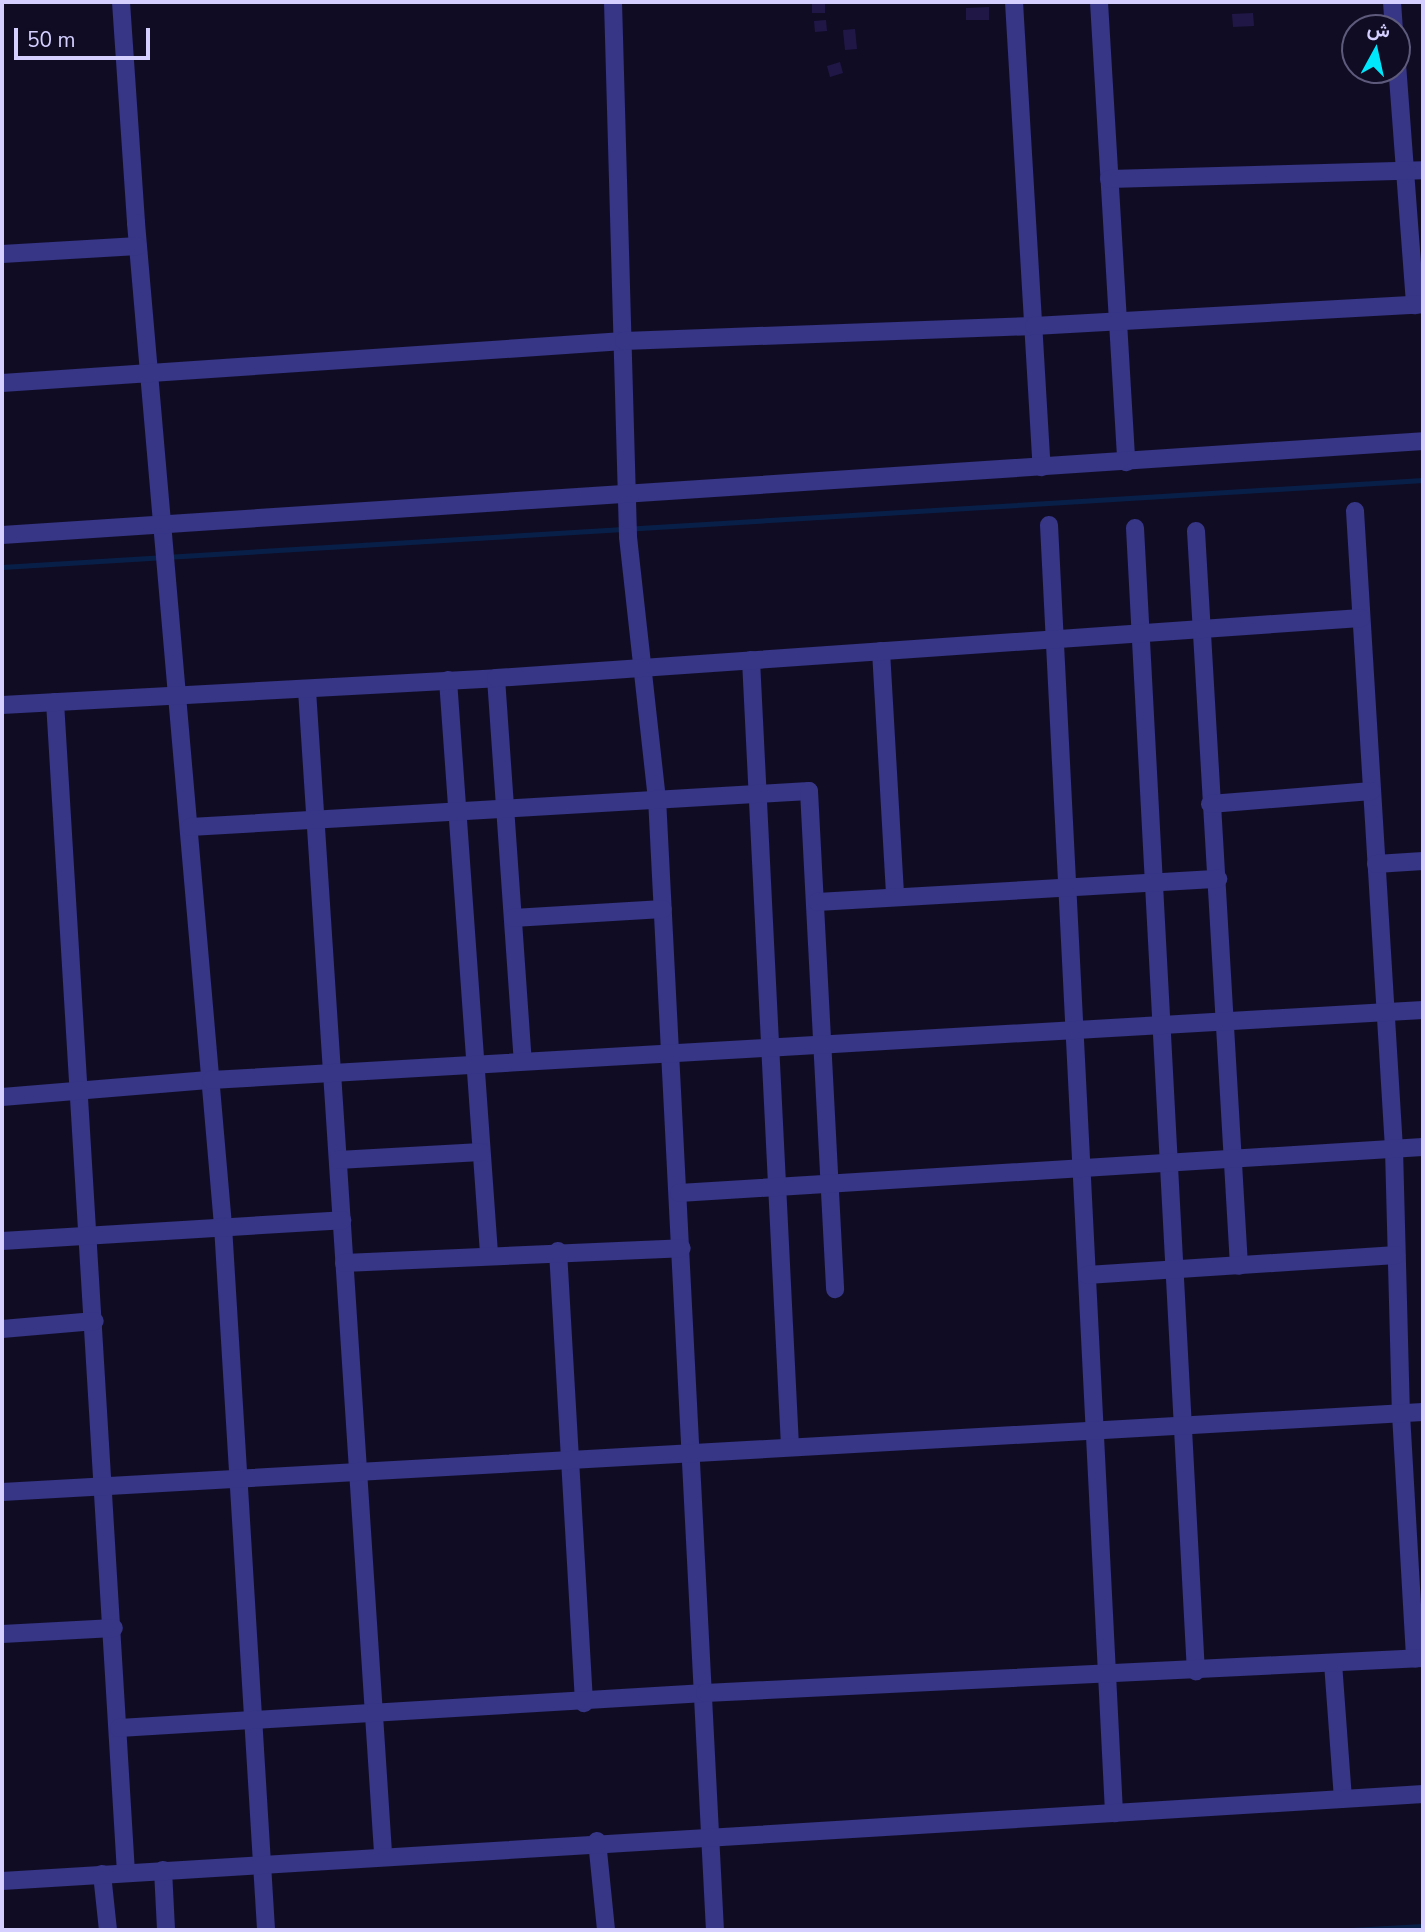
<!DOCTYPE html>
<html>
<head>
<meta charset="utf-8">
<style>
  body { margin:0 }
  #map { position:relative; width:1425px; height:1932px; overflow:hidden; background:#100c24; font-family:"Nunito Sans",Vazirmatn,sans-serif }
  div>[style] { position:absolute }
  .stream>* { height:5px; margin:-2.5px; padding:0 2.5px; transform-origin:2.5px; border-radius:2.5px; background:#082047 }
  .building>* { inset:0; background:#201746 }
  .minor>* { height:18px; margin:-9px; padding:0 9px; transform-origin:9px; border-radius:9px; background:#363586 }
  span { translate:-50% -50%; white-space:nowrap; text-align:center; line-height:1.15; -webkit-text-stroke:5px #100c24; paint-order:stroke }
  .frame { position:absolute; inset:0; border:4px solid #d4cfff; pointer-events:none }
  .north { position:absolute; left:1341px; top:14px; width:70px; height:70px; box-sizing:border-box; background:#100c24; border:2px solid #5e5a7c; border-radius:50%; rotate:8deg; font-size:19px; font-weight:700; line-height:28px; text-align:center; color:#d4cfff }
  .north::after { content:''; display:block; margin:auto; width:24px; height:32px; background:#00e6fa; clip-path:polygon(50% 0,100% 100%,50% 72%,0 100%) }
  .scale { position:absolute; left:14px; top:28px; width:136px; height:32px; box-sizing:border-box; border:4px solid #d4cfff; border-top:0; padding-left:9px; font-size:21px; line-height:24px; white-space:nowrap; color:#d4cfff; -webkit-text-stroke:5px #100c24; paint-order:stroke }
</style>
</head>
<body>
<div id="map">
  <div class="stream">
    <div style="left:2px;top:567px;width:1424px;rotate:-3.5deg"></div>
    <div style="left:1351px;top:1930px;width:72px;rotate:-3.2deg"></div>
  </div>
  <div class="building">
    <div style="clip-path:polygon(812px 2px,825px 2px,825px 13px,812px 13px)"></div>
    <div style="clip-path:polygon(989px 7px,989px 20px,966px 20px,966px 8px)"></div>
    <div style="clip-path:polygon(1253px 13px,1254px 26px,1233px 27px,1232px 14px)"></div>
    <div style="clip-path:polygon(826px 20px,827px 31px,815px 32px,814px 21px)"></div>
    <div style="clip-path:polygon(855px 29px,857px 49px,845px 50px,843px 30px)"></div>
    <div style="clip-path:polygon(840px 62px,843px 73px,830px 77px,827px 66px)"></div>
  </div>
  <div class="minor">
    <div style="left:121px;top:2px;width:222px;rotate:86.1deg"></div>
    <div style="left:136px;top:223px;width:1007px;rotate:85.04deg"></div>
    <div style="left:223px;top:1226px;width:705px;rotate:86.5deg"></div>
    <div style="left:613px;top:2px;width:535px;rotate:88.39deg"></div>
    <div style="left:628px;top:537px;width:263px;rotate:83.7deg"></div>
    <div style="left:657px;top:798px;width:1133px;rotate:87.07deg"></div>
    <div style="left:1014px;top:2px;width:466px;rotate:86.6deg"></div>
    <div style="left:1099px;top:2px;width:461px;rotate:86.6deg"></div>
    <div style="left:1392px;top:2px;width:26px;rotate:86deg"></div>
    <div style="left:1397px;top:64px;width:242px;rotate:85.7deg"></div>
    <div style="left:1109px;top:179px;width:314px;rotate:-1.6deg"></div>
    <div style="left:2px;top:254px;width:136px;rotate:-3.4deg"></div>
    <div style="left:2px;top:383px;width:623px;rotate:-3.86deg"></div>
    <div style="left:624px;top:341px;width:410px;rotate:-2.1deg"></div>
    <div style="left:1034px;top:326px;width:390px;rotate:-3.2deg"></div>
    <div style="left:1355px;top:511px;width:639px;rotate:86.5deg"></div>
    <div style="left:1394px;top:1149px;width:265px;rotate:88.5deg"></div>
    <div style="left:1401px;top:1414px;width:245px;rotate:86.7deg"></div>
    <div style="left:1049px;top:525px;width:1290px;rotate:87.11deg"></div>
    <div style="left:1135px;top:528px;width:1145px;rotate:86.95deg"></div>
    <div style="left:1196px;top:531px;width:736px;rotate:86.65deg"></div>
    <div style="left:2px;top:535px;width:1424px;rotate:-3.78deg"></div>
    <div style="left:881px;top:651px;width:246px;rotate:86.7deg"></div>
    <div style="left:751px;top:660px;width:788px;rotate:87.16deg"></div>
    <div style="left:496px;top:678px;width:384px;rotate:86deg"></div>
    <div style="left:448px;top:680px;width:575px;rotate:85.91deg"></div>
    <div style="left:307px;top:690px;width:1166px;rotate:86.26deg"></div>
    <div style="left:55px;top:702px;width:1172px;rotate:86.53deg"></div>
    <div style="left:2px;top:705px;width:495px;rotate:-3.1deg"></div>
    <div style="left:496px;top:678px;width:867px;rotate:-3.97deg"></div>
    <div style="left:1210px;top:804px;width:162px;rotate:-4.6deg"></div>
    <div style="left:190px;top:827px;width:620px;rotate:-3.33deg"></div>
    <div style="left:809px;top:791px;width:499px;rotate:87deg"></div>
    <div style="left:1376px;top:864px;width:47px;rotate:-3.7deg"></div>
    <div style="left:817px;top:902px;width:402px;rotate:-3.3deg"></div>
    <div style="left:513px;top:918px;width:150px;rotate:-3.4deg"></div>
    <div style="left:2px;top:1097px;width:210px;rotate:-4.7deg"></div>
    <div style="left:211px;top:1080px;width:1214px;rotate:-3.31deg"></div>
    <div style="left:338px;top:1160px;width:143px;rotate:-3.2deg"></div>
    <div style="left:679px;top:1193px;width:745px;rotate:-3.54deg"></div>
    <div style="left:2px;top:1241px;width:341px;rotate:-3.5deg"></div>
    <div style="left:558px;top:1251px;width:453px;rotate:86.7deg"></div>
    <div style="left:344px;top:1263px;width:338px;rotate:-2.5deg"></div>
    <div style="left:1087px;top:1275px;width:310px;rotate:-3.7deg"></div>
    <div style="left:2px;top:1329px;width:93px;rotate:-4.9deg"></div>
    <div style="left:2px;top:1492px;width:1423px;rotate:-3.22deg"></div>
    <div style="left:2px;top:1634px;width:112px;rotate:-3.1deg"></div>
    <div style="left:1333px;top:1663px;width:136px;rotate:85.8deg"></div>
    <div style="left:119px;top:1728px;width:587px;rotate:-3.42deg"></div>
    <div style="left:705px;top:1693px;width:719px;rotate:-2.79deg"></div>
    <div style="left:597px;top:1841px;width:89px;rotate:84.2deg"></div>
    <div style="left:163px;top:1870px;width:60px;rotate:87.1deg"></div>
    <div style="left:102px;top:1874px;width:56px;rotate:83.9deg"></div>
    <div style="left:2px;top:1881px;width:1424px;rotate:-3.5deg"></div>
  </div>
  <div class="frame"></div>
  <div class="north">ش</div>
  <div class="scale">50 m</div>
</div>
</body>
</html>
